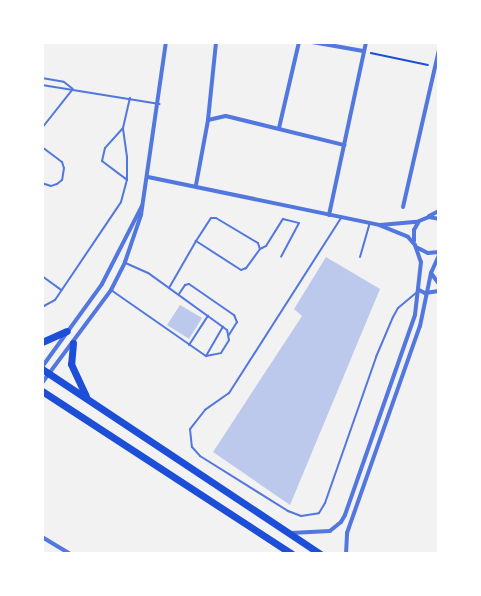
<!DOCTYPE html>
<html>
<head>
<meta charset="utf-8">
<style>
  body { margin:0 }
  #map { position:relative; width:481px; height:596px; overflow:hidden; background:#f2f2f2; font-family:Cabin,sans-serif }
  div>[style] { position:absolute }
  .building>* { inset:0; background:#bdc9ec }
  .path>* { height:1.5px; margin:-0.75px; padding:0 0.75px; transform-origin:0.75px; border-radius:0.75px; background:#1d4ed8 }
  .service>* { height:2px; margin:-1px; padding:0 1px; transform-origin:1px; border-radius:1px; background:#5277de }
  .minor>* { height:4px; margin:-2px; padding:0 2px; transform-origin:2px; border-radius:2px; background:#5277de }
  .primary>* { height:7px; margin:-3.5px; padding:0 3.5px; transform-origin:3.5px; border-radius:3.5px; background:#1d4ed8 }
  span { translate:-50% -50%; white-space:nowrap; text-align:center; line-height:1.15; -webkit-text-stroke:4.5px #fff; paint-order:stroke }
  .frame { position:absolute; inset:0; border:44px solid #fff; pointer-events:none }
</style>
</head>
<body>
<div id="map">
  <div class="building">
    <div style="clip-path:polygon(326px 257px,380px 289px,290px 505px,213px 452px,302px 316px,294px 309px)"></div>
    <div style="clip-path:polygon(180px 305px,202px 318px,189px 339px,167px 325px)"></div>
  </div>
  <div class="path">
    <div style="left:371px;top:53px;width:58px;rotate:11.9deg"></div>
  </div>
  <div class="service">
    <div style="left:42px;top:78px;width:22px;rotate:10deg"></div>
    <div style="left:64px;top:82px;width:11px;rotate:38deg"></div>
    <div style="left:42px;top:85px;width:119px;rotate:9.2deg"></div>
    <div style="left:42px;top:128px;width:48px;rotate:-51.7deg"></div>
    <div style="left:123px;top:128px;width:27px;rotate:132deg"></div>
    <div style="left:105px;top:148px;width:13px;rotate:103deg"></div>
    <div style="left:102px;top:161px;width:31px;rotate:37deg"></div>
    <div style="left:42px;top:147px;width:25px;rotate:37deg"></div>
    <div style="left:62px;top:162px;width:6px;rotate:72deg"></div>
    <div style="left:64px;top:168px;width:12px;rotate:99deg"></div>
    <div style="left:62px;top:180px;width:6px;rotate:141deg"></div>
    <div style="left:57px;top:184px;width:6px;rotate:162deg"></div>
    <div style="left:51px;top:186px;width:9px;rotate:-162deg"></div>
    <div style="left:341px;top:218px;width:208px;rotate:122.6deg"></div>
    <div style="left:229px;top:393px;width:29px;rotate:145deg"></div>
    <div style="left:205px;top:410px;width:24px;rotate:128deg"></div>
    <div style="left:190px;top:429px;width:18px;rotate:84deg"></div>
    <div style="left:192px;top:447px;width:12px;rotate:48deg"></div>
    <div style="left:200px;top:456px;width:104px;rotate:32deg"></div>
    <div style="left:288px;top:511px;width:14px;rotate:21deg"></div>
    <div style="left:301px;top:516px;width:18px;rotate:-9deg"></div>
    <div style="left:319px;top:513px;width:12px;rotate:-59deg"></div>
    <div style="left:325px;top:503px;width:155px;rotate:-70.7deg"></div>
    <div style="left:376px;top:357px;width:43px;rotate:-67deg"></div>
    <div style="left:393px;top:317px;width:10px;rotate:-61deg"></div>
    <div style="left:398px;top:308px;width:25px;rotate:-40deg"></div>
    <div style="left:260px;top:249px;width:7px;rotate:-27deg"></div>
    <div style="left:266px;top:246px;width:32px;rotate:-58deg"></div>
    <div style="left:283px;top:219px;width:16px;rotate:14deg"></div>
    <div style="left:299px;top:223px;width:38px;rotate:118deg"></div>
    <div style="left:360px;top:257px;width:35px;rotate:-74deg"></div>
    <div style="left:42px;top:276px;width:24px;rotate:36deg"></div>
    <div style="left:169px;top:288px;width:54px;rotate:-60.1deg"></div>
    <div style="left:196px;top:241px;width:27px;rotate:-57deg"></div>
    <div style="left:211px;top:218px;width:5px"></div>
    <div style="left:216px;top:218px;width:49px;rotate:30.8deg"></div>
    <div style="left:258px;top:243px;width:6px;rotate:72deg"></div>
    <div style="left:260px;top:249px;width:24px;rotate:126deg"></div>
    <div style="left:246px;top:268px;width:5px;rotate:158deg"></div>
    <div style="left:241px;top:270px;width:54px;rotate:-147.2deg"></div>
    <div style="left:111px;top:290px;width:116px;rotate:34.8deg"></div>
    <div style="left:206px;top:356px;width:15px;rotate:-11deg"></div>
    <div style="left:221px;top:353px;width:15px;rotate:-58deg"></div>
    <div style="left:229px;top:340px;width:10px;rotate:-101deg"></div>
    <div style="left:227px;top:330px;width:5px;rotate:-143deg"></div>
    <div style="left:223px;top:327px;width:92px;rotate:-144.2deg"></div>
    <div style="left:148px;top:273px;width:24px;rotate:-156deg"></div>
    <div style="left:179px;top:294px;width:11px;rotate:-56deg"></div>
    <div style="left:185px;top:285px;width:4px;rotate:-14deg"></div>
    <div style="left:189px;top:284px;width:55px;rotate:34.6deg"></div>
    <div style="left:234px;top:315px;width:8px;rotate:67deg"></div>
    <div style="left:237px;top:322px;width:15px;rotate:122deg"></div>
    <div style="left:42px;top:307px;width:15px;rotate:-28deg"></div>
    <div style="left:55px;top:300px;width:118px;rotate:-56deg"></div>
    <div style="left:121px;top:202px;width:23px;rotate:-75deg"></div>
    <div style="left:127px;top:180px;width:23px;rotate:-90deg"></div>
    <div style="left:127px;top:157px;width:29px;rotate:-98deg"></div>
    <div style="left:123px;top:128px;width:31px;rotate:-77deg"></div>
    <div style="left:189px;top:345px;width:35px;rotate:-57deg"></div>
    <div style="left:206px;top:356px;width:34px;rotate:-60deg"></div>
  </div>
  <div class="minor">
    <div style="left:312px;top:42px;width:52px;rotate:10deg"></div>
    <div style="left:208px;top:120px;width:18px;rotate:-13deg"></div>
    <div style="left:226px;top:116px;width:122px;rotate:13.8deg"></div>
    <div style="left:279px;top:128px;width:88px;rotate:-76.9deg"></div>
    <div style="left:148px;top:177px;width:236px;rotate:11.7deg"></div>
    <div style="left:379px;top:225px;width:31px;rotate:22deg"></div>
    <div style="left:408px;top:237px;width:11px;rotate:49deg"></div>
    <div style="left:415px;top:245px;width:18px;rotate:71deg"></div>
    <div style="left:421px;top:262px;width:53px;rotate:96.5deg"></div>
    <div style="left:415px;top:315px;width:212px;rotate:109.3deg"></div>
    <div style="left:345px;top:515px;width:8px;rotate:120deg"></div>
    <div style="left:341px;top:522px;width:14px;rotate:141deg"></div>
    <div style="left:330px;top:531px;width:39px;rotate:177deg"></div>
    <div style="left:196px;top:185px;width:66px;rotate:-79.5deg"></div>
    <div style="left:208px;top:120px;width:78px;rotate:-84.1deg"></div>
    <div style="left:403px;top:207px;width:161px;rotate:-77.1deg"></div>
    <div style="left:329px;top:215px;width:177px;rotate:-77.9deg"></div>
    <div style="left:429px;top:216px;width:11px;rotate:-27deg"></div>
    <div style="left:380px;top:225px;width:37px;rotate:-5deg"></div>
    <div style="left:414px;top:241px;width:11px;rotate:-90deg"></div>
    <div style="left:414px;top:230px;width:10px;rotate:-61deg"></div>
    <div style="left:419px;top:221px;width:11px;rotate:-22deg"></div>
    <div style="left:429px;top:217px;width:10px;rotate:11deg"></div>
    <div style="left:418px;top:248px;width:11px;rotate:27deg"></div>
    <div style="left:428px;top:253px;width:11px;rotate:-5deg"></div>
    <div style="left:431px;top:273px;width:14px;rotate:54deg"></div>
    <div style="left:419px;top:290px;width:7px;rotate:27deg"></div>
    <div style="left:425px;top:293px;width:14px;rotate:-8deg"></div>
    <div style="left:42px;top:367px;width:102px;rotate:-54.1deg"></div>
    <div style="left:102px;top:284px;width:88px;rotate:-62.9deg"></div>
    <div style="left:42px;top:383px;width:116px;rotate:-53.4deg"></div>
    <div style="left:111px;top:290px;width:31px;rotate:-63deg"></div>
    <div style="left:125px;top:262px;width:50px;rotate:-71.2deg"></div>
    <div style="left:141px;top:215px;width:175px;rotate:-81.8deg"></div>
    <div style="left:42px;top:537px;width:33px;rotate:31deg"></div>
    <div style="left:346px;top:554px;width:21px;rotate:-87deg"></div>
    <div style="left:347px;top:533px;width:219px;rotate:-70.6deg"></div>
    <div style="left:420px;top:326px;width:54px;rotate:-78.3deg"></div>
    <div style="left:431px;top:273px;width:20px;rotate:-66deg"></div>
  </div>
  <div class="primary">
    <div style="left:42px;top:342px;width:27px;rotate:-24deg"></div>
    <div style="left:73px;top:343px;width:21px;rotate:95deg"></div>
    <div style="left:71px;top:364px;width:35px;rotate:65deg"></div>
    <div style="left:42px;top:369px;width:334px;rotate:33.6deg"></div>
    <div style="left:42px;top:391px;width:298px;rotate:33.1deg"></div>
  </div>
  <div class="frame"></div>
</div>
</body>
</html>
